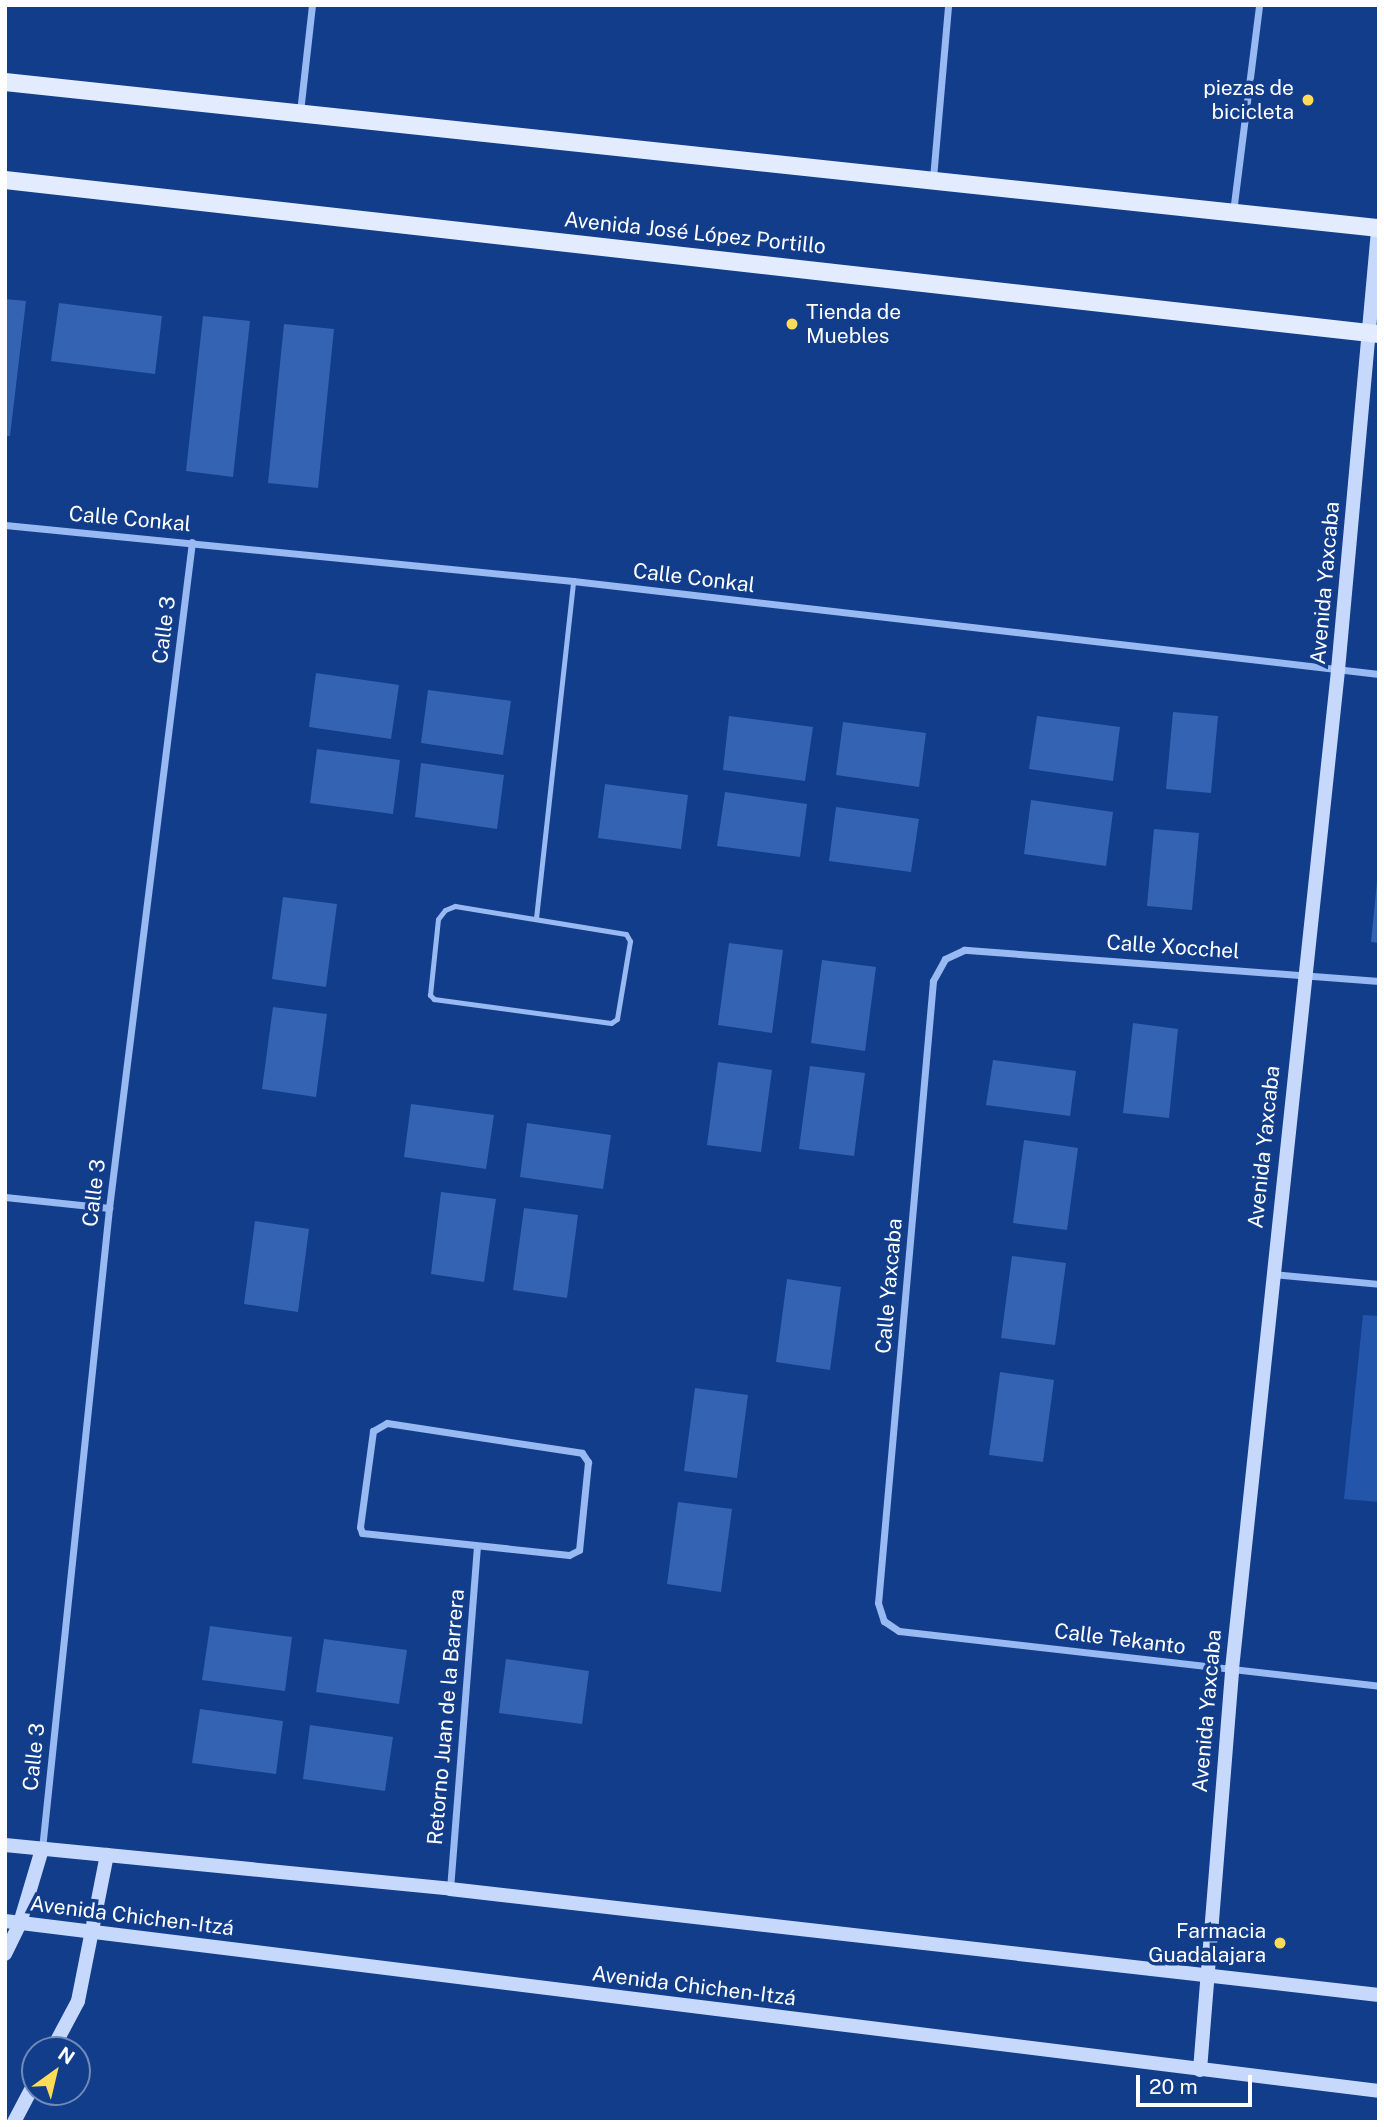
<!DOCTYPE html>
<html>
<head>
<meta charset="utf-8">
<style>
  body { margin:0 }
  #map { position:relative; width:1384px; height:2127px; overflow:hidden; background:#113d8b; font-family:"Public Sans",sans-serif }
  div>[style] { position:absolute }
  .green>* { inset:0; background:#2355ab }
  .building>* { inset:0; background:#3463b3 }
  .lane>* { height:5px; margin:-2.5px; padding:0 2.5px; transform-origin:2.5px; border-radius:2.5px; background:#98b9f1 }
  .street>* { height:7px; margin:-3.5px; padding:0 3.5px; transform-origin:3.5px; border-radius:3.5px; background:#98b9f1 }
  .secondary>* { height:14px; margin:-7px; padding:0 7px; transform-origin:7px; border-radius:7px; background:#c6d9fc }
  .primary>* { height:18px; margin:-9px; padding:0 9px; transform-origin:9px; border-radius:9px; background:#e2ebff }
  .dots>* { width:19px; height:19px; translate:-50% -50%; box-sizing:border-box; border:4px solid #113d8b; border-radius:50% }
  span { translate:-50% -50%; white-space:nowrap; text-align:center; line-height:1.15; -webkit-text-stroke:7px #113d8b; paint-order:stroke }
  .poi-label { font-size:21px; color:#fff }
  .right { translate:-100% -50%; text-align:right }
  .left { translate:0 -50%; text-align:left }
  .street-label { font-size:21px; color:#fff }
  .frame { position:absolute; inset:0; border:7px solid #fff; pointer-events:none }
  .north { position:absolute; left:21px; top:2036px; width:70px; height:70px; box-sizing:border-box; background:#113d8b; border:2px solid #708bb9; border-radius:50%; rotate:34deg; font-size:19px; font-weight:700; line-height:28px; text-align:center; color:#fff }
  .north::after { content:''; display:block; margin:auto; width:24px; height:32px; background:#ffdc58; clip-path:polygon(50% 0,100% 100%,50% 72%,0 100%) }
  .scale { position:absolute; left:1136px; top:2075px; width:116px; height:32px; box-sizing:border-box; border:4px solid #fff; border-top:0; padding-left:9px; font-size:21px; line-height:24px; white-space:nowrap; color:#fff; -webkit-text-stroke:5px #113d8b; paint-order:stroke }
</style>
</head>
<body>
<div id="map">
  <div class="green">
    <div style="clip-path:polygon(1363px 1315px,1379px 1316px,1379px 1502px,1344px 1499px)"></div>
  </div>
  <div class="building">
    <div style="clip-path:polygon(5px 299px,26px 301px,10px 436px,5px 436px)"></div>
    <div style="clip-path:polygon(59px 303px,162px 316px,155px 374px,51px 361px)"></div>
    <div style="clip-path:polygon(203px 316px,250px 321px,233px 477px,186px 471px)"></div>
    <div style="clip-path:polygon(284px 324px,334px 329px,318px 488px,268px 483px)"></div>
    <div style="clip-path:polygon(316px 673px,399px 685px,391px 739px,309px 727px)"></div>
    <div style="clip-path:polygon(428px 690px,511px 701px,503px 755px,421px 743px)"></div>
    <div style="clip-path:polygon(1173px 712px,1218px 716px,1211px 793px,1166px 789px)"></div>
    <div style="clip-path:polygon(729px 716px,813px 727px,805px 781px,723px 770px)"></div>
    <div style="clip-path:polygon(1037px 716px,1120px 727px,1113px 781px,1029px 769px)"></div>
    <div style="clip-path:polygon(843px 722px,926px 733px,919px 787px,836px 775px)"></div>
    <div style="clip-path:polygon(317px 749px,400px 760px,393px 814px,310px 803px)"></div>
    <div style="clip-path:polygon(421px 763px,504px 775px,497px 829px,415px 817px)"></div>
    <div style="clip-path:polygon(605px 784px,688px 795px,681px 849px,598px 838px)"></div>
    <div style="clip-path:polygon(725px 792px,807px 804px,800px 857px,717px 846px)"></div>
    <div style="clip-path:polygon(1031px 800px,1113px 812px,1106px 866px,1024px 854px)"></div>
    <div style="clip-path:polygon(836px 807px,919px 819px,911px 872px,829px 861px)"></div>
    <div style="clip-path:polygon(1154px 829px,1199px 833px,1192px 910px,1147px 906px)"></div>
    <div style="clip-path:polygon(1377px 882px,1379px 882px,1379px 943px,1371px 942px)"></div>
    <div style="clip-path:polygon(283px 897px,337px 904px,326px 987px,272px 979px)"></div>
    <div style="clip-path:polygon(729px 943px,783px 950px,772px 1033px,718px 1025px)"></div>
    <div style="clip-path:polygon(822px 960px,876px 967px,865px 1051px,811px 1043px)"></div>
    <div style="clip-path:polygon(273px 1007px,327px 1014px,316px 1097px,262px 1089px)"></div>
    <div style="clip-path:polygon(1133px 1023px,1178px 1029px,1169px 1118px,1123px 1113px)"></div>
    <div style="clip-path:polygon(993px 1060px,1076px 1071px,1070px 1116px,986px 1105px)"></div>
    <div style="clip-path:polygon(718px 1062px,772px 1070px,761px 1152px,707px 1145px)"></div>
    <div style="clip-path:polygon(810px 1066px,865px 1073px,854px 1156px,799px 1149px)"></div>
    <div style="clip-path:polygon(411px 1104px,494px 1115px,486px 1169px,404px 1157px)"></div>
    <div style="clip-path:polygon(527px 1123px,611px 1135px,603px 1189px,520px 1177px)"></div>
    <div style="clip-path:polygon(1024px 1140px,1078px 1148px,1067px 1230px,1013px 1223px)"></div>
    <div style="clip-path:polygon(441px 1192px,496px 1199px,484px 1282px,431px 1274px)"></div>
    <div style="clip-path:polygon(524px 1208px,578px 1215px,567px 1298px,513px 1290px)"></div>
    <div style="clip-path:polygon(255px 1221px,309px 1229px,298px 1312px,244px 1304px)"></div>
    <div style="clip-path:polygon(1012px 1256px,1066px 1263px,1055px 1345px,1001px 1338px)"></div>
    <div style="clip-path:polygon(787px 1279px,841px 1287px,830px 1370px,776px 1362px)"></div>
    <div style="clip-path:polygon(1000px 1372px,1054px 1380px,1043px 1462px,989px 1455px)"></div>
    <div style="clip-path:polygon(695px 1388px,748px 1395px,737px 1478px,684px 1471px)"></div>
    <div style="clip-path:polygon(678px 1502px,732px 1509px,721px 1592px,667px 1584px)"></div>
    <div style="clip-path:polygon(210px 1626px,292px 1637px,285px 1691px,202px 1680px)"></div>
    <div style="clip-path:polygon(324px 1639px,407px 1650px,399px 1704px,316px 1692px)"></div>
    <div style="clip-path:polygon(506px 1659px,589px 1671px,582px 1724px,499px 1713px)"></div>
    <div style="clip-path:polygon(200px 1709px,283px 1721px,276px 1774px,192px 1763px)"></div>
    <div style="clip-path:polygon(310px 1725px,393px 1737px,385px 1791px,303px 1779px)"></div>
  </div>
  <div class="lane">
    <div style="left:455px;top:906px;width:173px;rotate:9.3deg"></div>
    <div style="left:626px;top:934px;width:8px;rotate:60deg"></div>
    <div style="left:630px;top:941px;width:79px;rotate:99.5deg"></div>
    <div style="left:617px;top:1019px;width:7px;rotate:146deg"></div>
    <div style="left:611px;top:1023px;width:179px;rotate:-172.3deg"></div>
    <div style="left:434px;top:999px;width:6px;rotate:-135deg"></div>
    <div style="left:430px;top:995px;width:76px;rotate:-84deg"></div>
    <div style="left:438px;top:919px;width:11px;rotate:-52deg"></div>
    <div style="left:445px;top:910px;width:11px;rotate:-22deg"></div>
    <div style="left:536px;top:918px;width:339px;rotate:-83.7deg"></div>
  </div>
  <div class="street">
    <div style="left:300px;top:112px;width:108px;rotate:-83.6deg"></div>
    <div style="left:933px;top:178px;width:174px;rotate:-85deg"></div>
    <div style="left:1233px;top:212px;width:209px;rotate:-82.8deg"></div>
    <div style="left:5px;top:525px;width:571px;rotate:5.63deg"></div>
    <div style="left:573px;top:581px;width:811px;rotate:6.58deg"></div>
    <div style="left:1379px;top:981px;width:416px;rotate:-175.7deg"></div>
    <div style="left:964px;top:950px;width:21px;rotate:155deg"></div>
    <div style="left:945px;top:959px;width:25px;rotate:119deg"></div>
    <div style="left:933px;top:981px;width:624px;rotate:95.05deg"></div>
    <div style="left:878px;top:1603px;width:19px;rotate:72deg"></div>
    <div style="left:884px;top:1621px;width:18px;rotate:34deg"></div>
    <div style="left:899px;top:1631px;width:483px;rotate:6.5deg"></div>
    <div style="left:5px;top:1197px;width:105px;rotate:6deg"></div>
    <div style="left:1272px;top:1274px;width:107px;rotate:5.3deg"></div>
    <div style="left:387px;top:1423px;width:197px;rotate:8.7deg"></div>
    <div style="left:582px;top:1453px;width:11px;rotate:56deg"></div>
    <div style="left:588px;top:1462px;width:88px;rotate:95.8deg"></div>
    <div style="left:579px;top:1550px;width:11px;rotate:153deg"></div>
    <div style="left:569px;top:1555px;width:208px;rotate:-173.9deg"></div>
    <div style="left:362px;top:1533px;width:6px;rotate:-108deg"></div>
    <div style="left:360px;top:1527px;width:97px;rotate:-82.3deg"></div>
    <div style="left:373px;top:1431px;width:16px;rotate:-30deg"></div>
    <div style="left:42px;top:1849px;width:644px;rotate:-84.03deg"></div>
    <div style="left:109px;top:1208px;width:671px;rotate:-82.9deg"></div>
    <div style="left:450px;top:1889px;width:343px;rotate:-85.5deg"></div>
  </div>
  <div class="secondary">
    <div style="left:5px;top:1845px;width:447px;rotate:5.6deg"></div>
    <div style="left:450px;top:1889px;width:935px;rotate:6.51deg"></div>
    <div style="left:5px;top:1921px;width:1384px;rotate:7.05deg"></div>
    <div style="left:5px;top:1954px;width:34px;rotate:-64deg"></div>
    <div style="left:20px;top:1923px;width:77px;rotate:-73.4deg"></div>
    <div style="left:52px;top:2050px;width:55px;rotate:-62deg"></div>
    <div style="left:78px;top:2001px;width:149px;rotate:-78.8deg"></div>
    <div style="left:1200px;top:2070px;width:402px;rotate:-85.4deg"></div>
    <div style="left:1232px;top:1669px;width:1005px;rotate:-83.94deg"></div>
    <div style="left:1338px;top:670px;width:444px;rotate:-84.8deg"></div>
    <div style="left:14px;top:2122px;width:45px;rotate:-62.3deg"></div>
  </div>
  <div class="primary">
    <div style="left:5px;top:82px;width:1382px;rotate:6.07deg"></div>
    <div style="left:5px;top:180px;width:1383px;rotate:6.4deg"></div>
  </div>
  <div class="dots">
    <div style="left:1308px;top:100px;background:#ffdc58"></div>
    <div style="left:792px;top:324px;background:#ffdc58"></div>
    <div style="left:1280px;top:1943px;background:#ffdc58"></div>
  </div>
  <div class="poi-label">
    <span class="right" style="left:1294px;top:100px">piezas de<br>bicicleta</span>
    <span class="left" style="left:806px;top:324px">Tienda de<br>Muebles</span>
    <span class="right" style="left:1266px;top:1943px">Farmacia<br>Guadalajara</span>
  </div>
  <div class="street-label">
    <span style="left:695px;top:233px;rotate:6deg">Avenida José López Portillo</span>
    <span style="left:130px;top:519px;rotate:5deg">Calle Conkal</span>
    <span style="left:694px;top:578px;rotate:7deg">Calle Conkal</span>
    <span style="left:1325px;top:583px;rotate:-85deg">Avenida Yaxcaba</span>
    <span style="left:164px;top:630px;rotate:-83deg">Calle 3</span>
    <span style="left:1173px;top:947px;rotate:4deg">Calle Xocchel</span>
    <span style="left:1264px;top:1147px;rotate:-84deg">Avenida Yaxcaba</span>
    <span style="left:94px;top:1193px;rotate:-83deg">Calle 3</span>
    <span style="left:889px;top:1286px;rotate:-85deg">Calle Yaxcaba</span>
    <span style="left:1120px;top:1639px;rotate:7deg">Calle Tekanto</span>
    <span style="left:1207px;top:1711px;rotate:-85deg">Avenida Yaxcaba</span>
    <span style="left:446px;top:1717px;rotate:-85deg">Retorno Juan de la Barrera</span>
    <span style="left:34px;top:1757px;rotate:-84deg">Calle 3</span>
    <span style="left:132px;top:1916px;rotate:7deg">Avenida Chichen-Itzá</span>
    <span style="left:694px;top:1986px;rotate:7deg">Avenida Chichen-Itzá</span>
  </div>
  <div class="frame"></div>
  <div class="north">N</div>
  <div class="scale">20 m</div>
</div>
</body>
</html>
